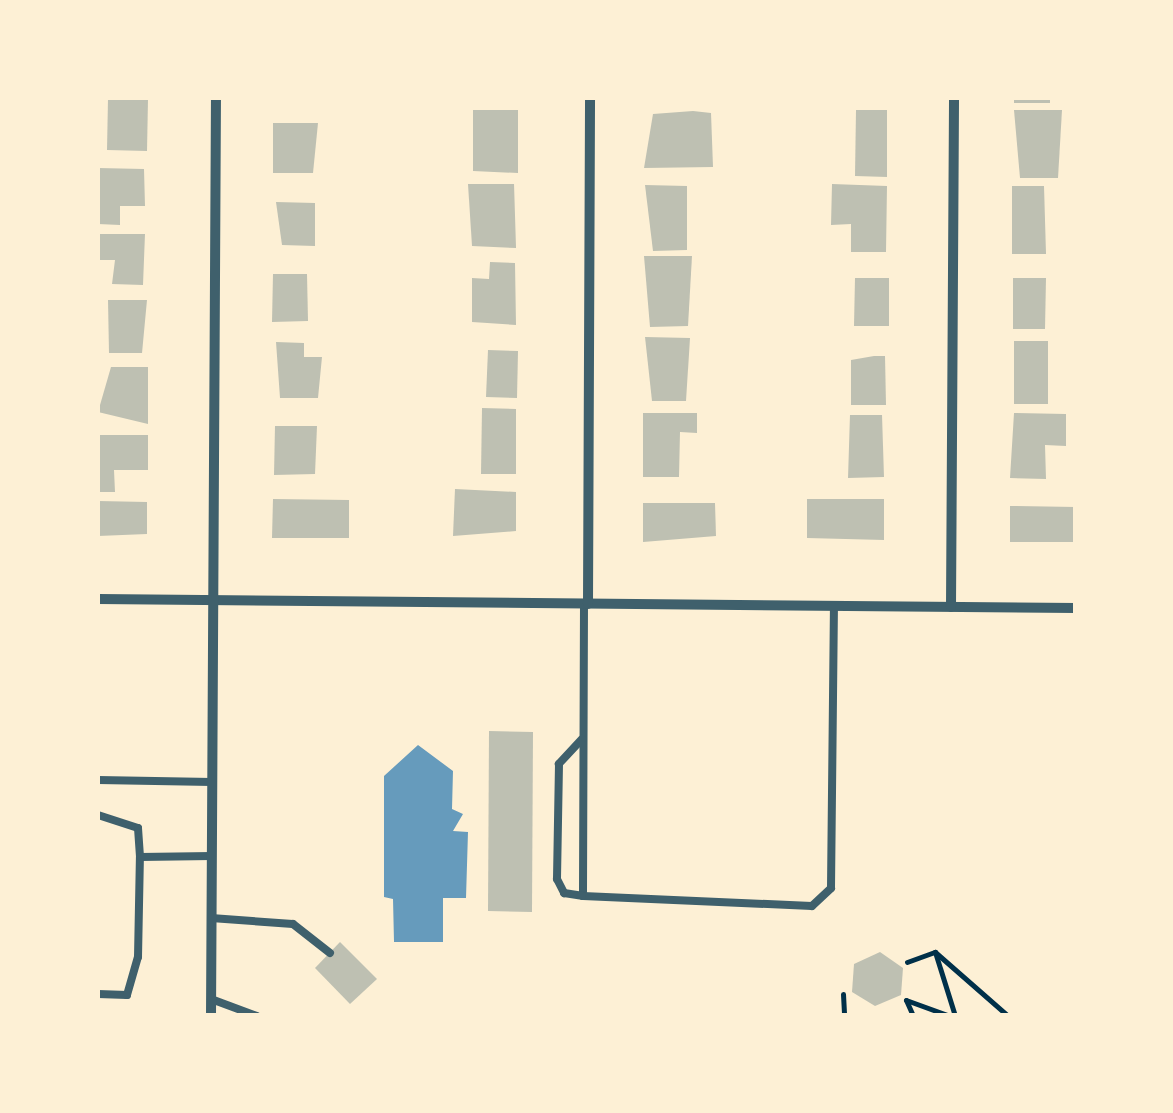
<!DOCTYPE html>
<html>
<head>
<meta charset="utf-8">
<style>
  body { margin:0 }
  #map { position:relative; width:1173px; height:1113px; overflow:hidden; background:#fdf0d5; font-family:Quicksand,sans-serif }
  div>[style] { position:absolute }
  .water>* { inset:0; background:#669bbc }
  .building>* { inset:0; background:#bec0b2 }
  .path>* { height:5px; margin:-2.5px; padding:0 2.5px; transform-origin:2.5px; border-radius:2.5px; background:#003049 }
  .service>* { height:8px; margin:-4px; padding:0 4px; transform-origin:4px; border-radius:4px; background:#3f606c }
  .minor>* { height:10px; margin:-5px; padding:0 5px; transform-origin:5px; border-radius:5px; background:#3f606c }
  span { translate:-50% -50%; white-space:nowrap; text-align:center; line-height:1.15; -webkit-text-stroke:8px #fdf0d5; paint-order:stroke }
  .frame { position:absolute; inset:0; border:100px solid #fdf0d5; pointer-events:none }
</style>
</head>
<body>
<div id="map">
  <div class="water">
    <div style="clip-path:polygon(418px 745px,453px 771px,452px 809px,463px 814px,453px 831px,468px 832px,466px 898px,443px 898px,443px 942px,394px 942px,393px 899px,384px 897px,384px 776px)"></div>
  </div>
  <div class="building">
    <div style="clip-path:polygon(1014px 98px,1050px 98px,1050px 103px,1014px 103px)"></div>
    <div style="clip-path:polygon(108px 99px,148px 99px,147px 151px,107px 150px)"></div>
    <div style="clip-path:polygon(473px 110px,518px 110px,518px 173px,473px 171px)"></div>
    <div style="clip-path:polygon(856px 110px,887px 110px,887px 177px,855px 176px)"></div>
    <div style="clip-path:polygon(1014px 110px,1062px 110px,1058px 178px,1020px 178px)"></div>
    <div style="clip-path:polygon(693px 111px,711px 113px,713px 167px,644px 168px,653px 114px)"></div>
    <div style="clip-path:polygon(273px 123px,318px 123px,313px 173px,273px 173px)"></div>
    <div style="clip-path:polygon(98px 168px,144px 169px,145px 206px,120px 206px,120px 225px,98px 224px)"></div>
    <div style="clip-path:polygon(468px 184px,514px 184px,516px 248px,472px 246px)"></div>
    <div style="clip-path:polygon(832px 184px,887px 186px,886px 252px,851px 252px,851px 224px,831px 225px)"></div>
    <div style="clip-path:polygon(645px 185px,687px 186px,687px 250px,653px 251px)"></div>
    <div style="clip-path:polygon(1012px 186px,1044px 186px,1046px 254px,1012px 254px)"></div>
    <div style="clip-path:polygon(276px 202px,315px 203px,315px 246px,282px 245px)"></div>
    <div style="clip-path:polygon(98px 234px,145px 234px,143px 285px,112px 284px,115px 260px,98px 260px)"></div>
    <div style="clip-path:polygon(644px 256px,692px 256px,688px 326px,650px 327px)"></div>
    <div style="clip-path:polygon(490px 262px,515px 263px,516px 325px,472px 322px,472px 278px,489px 279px)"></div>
    <div style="clip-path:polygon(273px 274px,307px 274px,308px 321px,272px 322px)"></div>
    <div style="clip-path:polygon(855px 278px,889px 278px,889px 326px,854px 326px)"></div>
    <div style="clip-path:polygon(1013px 278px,1046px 278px,1045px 329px,1013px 329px)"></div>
    <div style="clip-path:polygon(108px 300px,147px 300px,142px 353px,109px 353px)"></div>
    <div style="clip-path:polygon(645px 337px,690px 338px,686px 401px,652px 401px)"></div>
    <div style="clip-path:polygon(1014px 341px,1048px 341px,1048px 404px,1014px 404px)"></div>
    <div style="clip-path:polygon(276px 342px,304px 343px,304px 357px,322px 357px,318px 398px,280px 398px)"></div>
    <div style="clip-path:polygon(488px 350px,518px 351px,517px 398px,486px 397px)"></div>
    <div style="clip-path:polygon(874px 356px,885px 356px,886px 405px,851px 405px,851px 360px)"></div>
    <div style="clip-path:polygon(111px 367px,148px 367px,148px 424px,98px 412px)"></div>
    <div style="clip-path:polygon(482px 408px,516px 409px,516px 474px,481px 474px)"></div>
    <div style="clip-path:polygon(643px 413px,697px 413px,697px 433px,680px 432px,679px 477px,643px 477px)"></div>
    <div style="clip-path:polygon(1014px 413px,1066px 414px,1066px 446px,1045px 445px,1046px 479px,1010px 478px)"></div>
    <div style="clip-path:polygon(850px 415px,882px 415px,884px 477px,848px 478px)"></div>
    <div style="clip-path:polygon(275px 426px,317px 426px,315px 474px,274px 475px)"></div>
    <div style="clip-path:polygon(98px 435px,148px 435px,148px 470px,114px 470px,115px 492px,98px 492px)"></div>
    <div style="clip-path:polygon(455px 489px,516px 492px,516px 531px,453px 536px)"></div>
    <div style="clip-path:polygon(273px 499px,349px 500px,349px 538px,272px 538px)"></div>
    <div style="clip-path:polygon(807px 499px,884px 499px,884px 540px,807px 538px)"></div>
    <div style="clip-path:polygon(98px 501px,147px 502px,147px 534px,98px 536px)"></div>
    <div style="clip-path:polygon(643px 503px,715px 503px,716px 536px,643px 542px)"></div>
    <div style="clip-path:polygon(1010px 506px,1076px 507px,1076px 542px,1010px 542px)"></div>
    <div style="clip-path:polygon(489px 731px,533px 732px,532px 912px,488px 911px)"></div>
    <div style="clip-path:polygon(340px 942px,377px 979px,350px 1004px,315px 968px)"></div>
    <div style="clip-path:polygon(880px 952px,903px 968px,901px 995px,875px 1006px,852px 992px,854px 964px)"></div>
  </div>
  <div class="path">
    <div style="left:935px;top:952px;width:97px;rotate:41.2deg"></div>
    <div style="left:907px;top:962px;width:30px;rotate:-20deg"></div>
    <div style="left:935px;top:952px;width:67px;rotate:72.6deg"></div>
    <div style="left:843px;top:994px;width:22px;rotate:87deg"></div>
    <div style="left:906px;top:1000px;width:47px;rotate:20deg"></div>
    <div style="left:906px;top:1000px;width:17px;rotate:66deg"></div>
    <div style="left:875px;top:1015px;width:1px;rotate:90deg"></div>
  </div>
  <div class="service">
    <div style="left:584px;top:604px;width:292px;rotate:90.2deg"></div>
    <div style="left:583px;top:896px;width:229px;rotate:2.5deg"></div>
    <div style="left:812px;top:906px;width:26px;rotate:-43deg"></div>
    <div style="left:831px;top:888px;width:282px;rotate:-89.4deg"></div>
    <div style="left:582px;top:739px;width:34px;rotate:133deg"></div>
    <div style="left:559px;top:764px;width:115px;rotate:91deg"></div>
    <div style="left:557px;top:879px;width:16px;rotate:63deg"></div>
    <div style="left:564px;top:893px;width:18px;rotate:9deg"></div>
    <div style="left:98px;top:780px;width:114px;rotate:1deg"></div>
    <div style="left:98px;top:815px;width:42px;rotate:18deg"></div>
    <div style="left:138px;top:828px;width:29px;rotate:86deg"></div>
    <div style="left:211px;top:918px;width:82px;rotate:4.2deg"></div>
    <div style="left:293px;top:924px;width:47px;rotate:38.1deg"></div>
    <div style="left:98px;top:994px;width:29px;rotate:2deg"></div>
    <div style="left:127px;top:995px;width:40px;rotate:-74deg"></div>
    <div style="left:138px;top:957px;width:100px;rotate:-88.9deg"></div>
    <div style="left:140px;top:857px;width:72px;rotate:-0.8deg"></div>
    <div style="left:211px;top:999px;width:49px;rotate:20.3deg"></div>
  </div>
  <div class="minor">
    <div style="left:98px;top:599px;width:978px;rotate:0.53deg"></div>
    <div style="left:588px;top:604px;width:506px;rotate:-89.77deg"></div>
    <div style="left:951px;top:607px;width:509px;rotate:-89.66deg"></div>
    <div style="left:211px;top:1016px;width:918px;rotate:-89.69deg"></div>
  </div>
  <div class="frame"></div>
</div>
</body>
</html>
